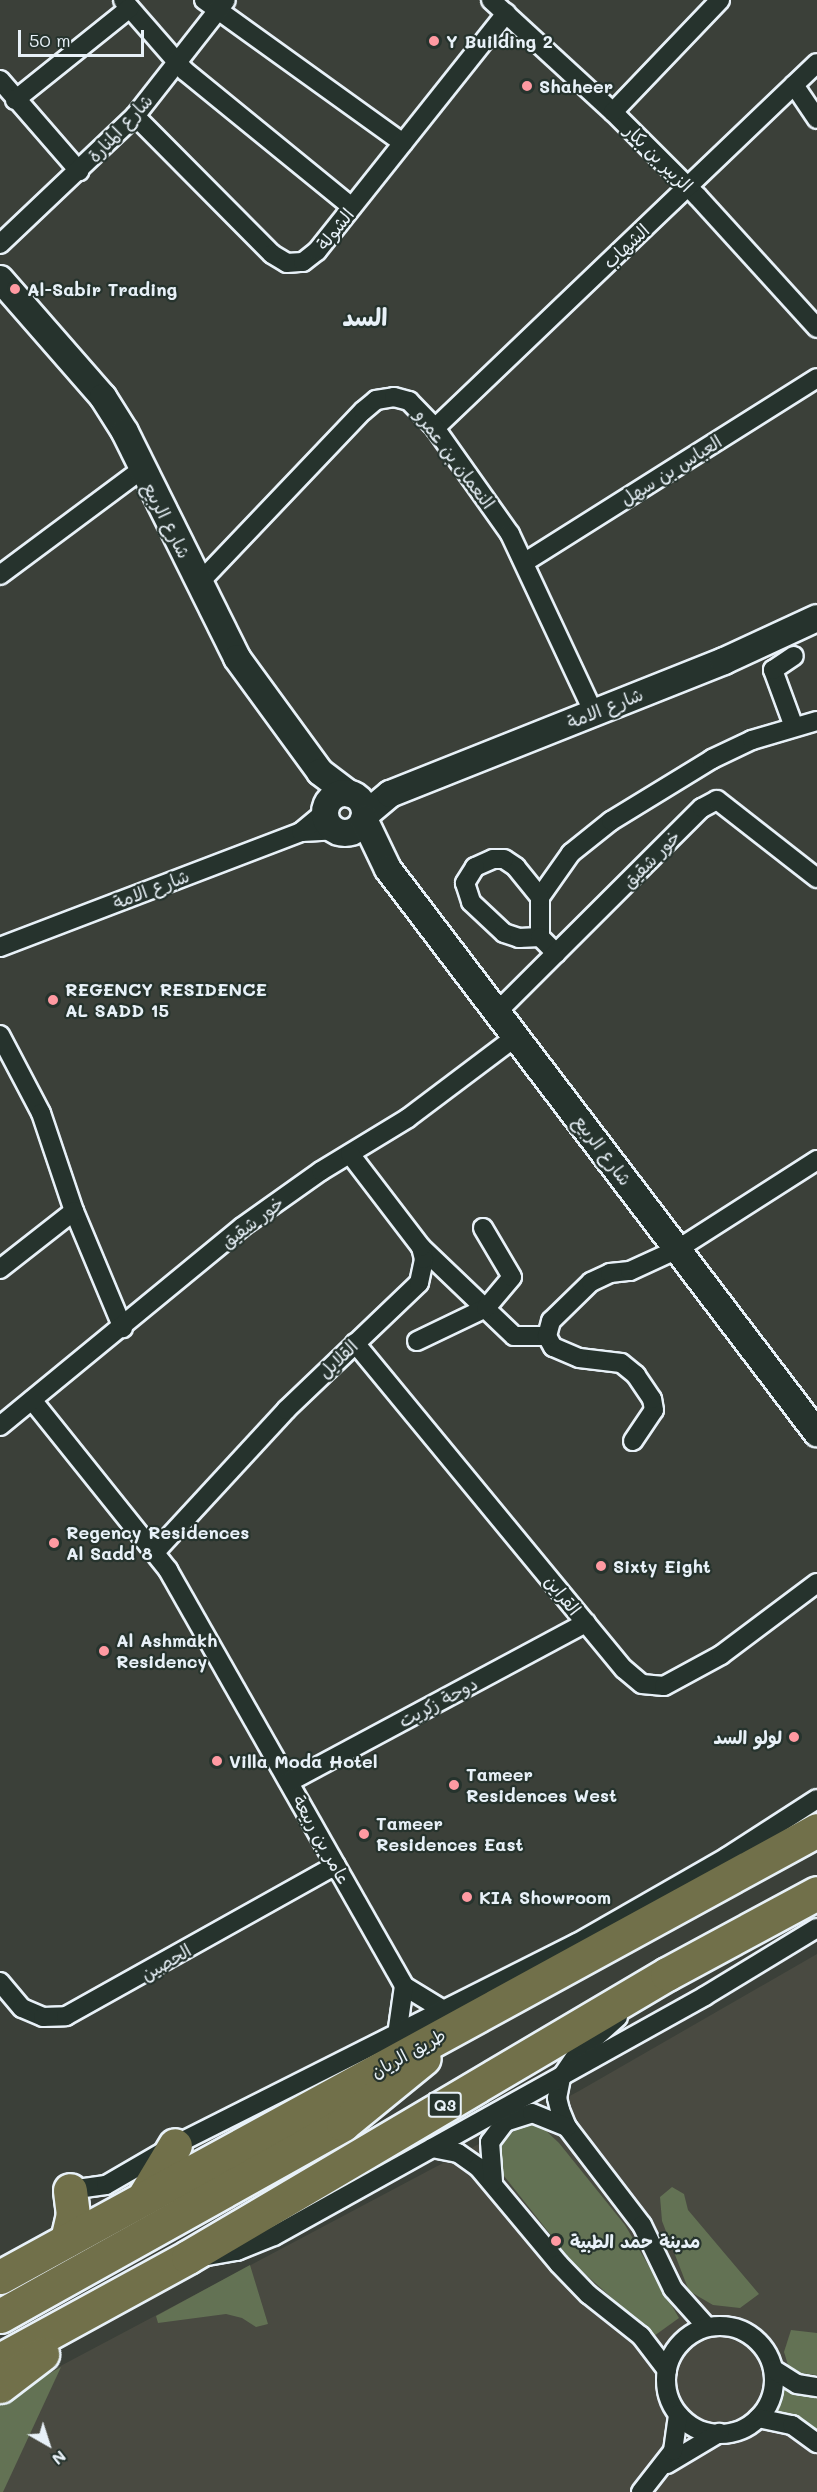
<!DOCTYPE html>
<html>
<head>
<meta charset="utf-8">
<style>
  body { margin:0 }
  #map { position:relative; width:817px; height:2492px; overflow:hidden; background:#3b4039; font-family:Mali,"Playpen Sans Arabic",sans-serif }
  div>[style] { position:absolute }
  .built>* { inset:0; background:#494a41 }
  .green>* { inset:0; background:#637254 }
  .roads { filter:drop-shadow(2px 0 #e8f1f8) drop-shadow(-2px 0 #e8f1f8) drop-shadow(0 2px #e8f1f8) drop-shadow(0 -2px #e8f1f8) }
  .street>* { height:18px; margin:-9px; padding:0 9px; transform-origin:9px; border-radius:9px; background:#26332d }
  .street>.ring { margin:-9px; padding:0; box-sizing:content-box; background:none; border:18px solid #26332d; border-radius:50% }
  .secondary>* { height:26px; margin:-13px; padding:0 13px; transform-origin:13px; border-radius:13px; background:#26332d }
  .secondary>.ring { margin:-13px; padding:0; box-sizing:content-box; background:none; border:26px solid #26332d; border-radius:50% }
  .highway>* { height:33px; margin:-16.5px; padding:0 16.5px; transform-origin:16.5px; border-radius:16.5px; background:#71704a }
  .dots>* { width:16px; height:16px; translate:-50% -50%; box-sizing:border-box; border:3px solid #26332d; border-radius:50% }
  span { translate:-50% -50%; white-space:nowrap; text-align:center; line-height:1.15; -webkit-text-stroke:4.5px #26332d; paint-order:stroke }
  .shield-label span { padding:2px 4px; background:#26332d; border:2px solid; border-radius:4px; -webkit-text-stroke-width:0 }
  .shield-label { font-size:16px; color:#e8f1f8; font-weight:700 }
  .poi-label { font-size:18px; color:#e8f1f8; font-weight:700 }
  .left { translate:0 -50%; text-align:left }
  .right { translate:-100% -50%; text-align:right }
  .street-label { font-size:18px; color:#e8f1f8 }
  .district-label { font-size:24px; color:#e8f1f8; font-weight:700 }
  .north { position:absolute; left:18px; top:2414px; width:60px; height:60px; -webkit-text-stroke:4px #26332d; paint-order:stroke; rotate:141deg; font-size:16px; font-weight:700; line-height:24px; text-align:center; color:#e8f1f8 }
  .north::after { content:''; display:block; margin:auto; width:21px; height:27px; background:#e8f1f8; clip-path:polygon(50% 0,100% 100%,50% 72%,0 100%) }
  .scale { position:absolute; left:18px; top:30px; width:126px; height:27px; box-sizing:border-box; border:3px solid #e8f1f8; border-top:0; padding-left:8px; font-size:18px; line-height:21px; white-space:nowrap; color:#e8f1f8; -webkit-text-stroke:4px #26332d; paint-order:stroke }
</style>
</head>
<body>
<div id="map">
  <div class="built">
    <div style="clip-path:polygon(817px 1954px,817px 2492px,0 2492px,19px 2388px,579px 2091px)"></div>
  </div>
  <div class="green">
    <div style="clip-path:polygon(525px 2123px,541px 2126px,559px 2143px,625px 2225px,679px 2318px,654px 2336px,573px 2263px,500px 2171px,495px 2154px,499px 2142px)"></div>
    <div style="clip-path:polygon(672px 2187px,684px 2194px,688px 2210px,759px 2294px,740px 2308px,713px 2305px,689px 2291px,662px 2221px,660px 2197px)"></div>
    <div style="clip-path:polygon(250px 2265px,268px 2324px,256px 2327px,242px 2318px,226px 2314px,158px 2323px,156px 2316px)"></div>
    <div style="clip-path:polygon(791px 2330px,817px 2333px,817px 2375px,799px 2373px,788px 2365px,784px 2352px)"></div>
    <div style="clip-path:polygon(61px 2367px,3px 2492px,0 2492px,0 2402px)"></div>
    <div style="clip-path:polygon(779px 2382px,797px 2393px,817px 2394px,817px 2432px,793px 2415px,771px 2411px)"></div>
  </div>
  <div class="roads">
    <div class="street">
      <div style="left:123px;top:0;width:94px;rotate:48.9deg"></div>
      <div style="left:185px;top:71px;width:215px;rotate:39.2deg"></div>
      <div style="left:204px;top:0;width:245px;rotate:35.7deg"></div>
      <div style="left:491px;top:0;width:166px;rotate:42.6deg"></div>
      <div style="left:613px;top:112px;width:120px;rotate:45deg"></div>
      <div style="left:698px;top:197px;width:177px;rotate:47.7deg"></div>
      <div style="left:0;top:80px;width:121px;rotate:49deg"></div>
      <div style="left:794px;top:85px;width:41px;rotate:55.9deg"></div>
      <div style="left:15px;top:100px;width:147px;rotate:-38.7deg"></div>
      <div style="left:613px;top:112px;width:155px;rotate:-46.3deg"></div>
      <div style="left:135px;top:116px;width:194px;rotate:45.2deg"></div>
      <div style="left:272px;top:254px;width:17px;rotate:31deg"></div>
      <div style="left:287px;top:263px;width:16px;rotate:-4deg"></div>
      <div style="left:303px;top:262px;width:18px;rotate:-38deg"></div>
      <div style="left:317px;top:251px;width:304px;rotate:-51.5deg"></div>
      <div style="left:0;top:244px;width:186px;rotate:-43.5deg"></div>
      <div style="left:135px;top:116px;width:147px;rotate:-51.9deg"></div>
      <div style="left:435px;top:428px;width:528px;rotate:-43.7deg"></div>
      <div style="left:525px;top:562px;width:345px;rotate:-32.2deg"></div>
      <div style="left:0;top:575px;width:176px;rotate:-36.7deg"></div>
      <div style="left:199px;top:583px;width:238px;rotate:-46.4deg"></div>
      <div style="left:363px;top:411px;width:17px;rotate:-40deg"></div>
      <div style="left:376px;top:400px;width:18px;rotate:-9deg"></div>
      <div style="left:394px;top:397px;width:16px;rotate:15deg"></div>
      <div style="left:409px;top:401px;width:37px;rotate:46deg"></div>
      <div style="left:435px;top:428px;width:130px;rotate:54.7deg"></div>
      <div style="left:510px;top:534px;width:198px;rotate:64.9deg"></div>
      <div style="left:794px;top:727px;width:61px;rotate:-110.2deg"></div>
      <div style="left:773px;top:670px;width:25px;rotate:-34deg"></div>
      <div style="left:301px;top:832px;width:35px;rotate:-3deg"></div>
      <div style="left:540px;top:897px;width:54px;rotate:-54.8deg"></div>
      <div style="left:571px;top:853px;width:51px;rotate:-38.7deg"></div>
      <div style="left:611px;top:821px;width:119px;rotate:-31.5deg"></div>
      <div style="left:712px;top:759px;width:44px;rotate:-25.4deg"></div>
      <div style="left:752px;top:740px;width:68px;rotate:-16.3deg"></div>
      <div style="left:540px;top:937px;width:40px;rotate:-90deg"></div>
      <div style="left:540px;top:897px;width:38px;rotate:-129deg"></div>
      <div style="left:516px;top:867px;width:14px;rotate:-146deg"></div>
      <div style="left:504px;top:859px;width:11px;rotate:180deg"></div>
      <div style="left:493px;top:859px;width:20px;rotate:156deg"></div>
      <div style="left:475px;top:867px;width:19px;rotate:122deg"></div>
      <div style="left:465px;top:883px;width:20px;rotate:72deg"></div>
      <div style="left:471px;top:902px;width:45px;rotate:43.2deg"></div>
      <div style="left:504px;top:933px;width:16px;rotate:18deg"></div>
      <div style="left:519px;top:938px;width:21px;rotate:-3deg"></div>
      <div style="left:540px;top:937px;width:23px;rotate:45deg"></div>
      <div style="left:0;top:947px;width:322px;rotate:-20.9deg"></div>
      <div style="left:301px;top:832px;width:33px;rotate:-40deg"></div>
      <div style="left:498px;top:1011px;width:288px;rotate:-44.9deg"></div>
      <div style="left:702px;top:808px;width:17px;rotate:-28deg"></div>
      <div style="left:717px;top:800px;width:127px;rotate:38deg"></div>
      <div style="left:0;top:1035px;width:88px;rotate:62.3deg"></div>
      <div style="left:41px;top:1113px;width:103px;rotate:71.4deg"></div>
      <div style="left:74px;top:1211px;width:127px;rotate:67.3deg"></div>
      <div style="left:421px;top:1247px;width:129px;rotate:43.7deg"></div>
      <div style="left:514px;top:1336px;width:33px"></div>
      <div style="left:0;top:1269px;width:94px;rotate:-38.1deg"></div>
      <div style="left:417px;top:1341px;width:76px;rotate:-25.6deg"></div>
      <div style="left:486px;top:1308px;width:40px;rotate:-50deg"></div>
      <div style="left:512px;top:1277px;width:57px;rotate:-120.6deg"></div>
      <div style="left:355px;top:1343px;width:423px;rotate:50.5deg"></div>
      <div style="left:624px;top:1669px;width:23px;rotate:40deg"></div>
      <div style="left:642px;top:1684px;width:22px;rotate:5deg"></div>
      <div style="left:664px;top:1686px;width:65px;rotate:-28.5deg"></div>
      <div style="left:721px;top:1655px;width:120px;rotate:-36.9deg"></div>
      <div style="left:32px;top:1400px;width:218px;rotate:51.3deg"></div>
      <div style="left:168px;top:1570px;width:478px;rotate:60.4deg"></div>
      <div style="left:404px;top:1986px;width:48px;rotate:31.4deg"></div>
      <div style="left:0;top:1426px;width:313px;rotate:-39.4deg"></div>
      <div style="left:242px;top:1227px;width:97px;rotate:-35.3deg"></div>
      <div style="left:321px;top:1171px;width:102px;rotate:-31.3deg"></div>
      <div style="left:408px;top:1118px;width:136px;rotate:-37deg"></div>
      <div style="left:633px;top:1441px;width:37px;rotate:-56deg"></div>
      <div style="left:654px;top:1410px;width:11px;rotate:-100deg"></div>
      <div style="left:652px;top:1399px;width:29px;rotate:-124deg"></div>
      <div style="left:636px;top:1375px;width:19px;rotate:-141deg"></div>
      <div style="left:621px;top:1363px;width:42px;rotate:-173.2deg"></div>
      <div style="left:579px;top:1358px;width:28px;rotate:-157deg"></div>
      <div style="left:553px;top:1347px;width:13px;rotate:-119deg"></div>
      <div style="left:547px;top:1336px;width:16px;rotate:-75deg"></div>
      <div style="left:551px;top:1321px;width:56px;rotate:-44.3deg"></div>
      <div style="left:591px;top:1282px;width:21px;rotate:-25deg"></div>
      <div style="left:610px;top:1273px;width:20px;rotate:-6deg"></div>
      <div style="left:630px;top:1271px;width:53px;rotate:-24.6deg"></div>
      <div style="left:678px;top:1249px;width:165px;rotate:-32.6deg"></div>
      <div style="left:156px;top:1551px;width:192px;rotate:-47.3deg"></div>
      <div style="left:286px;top:1410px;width:184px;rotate:-43.7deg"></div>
      <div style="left:419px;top:1283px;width:25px;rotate:-78deg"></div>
      <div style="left:424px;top:1259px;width:12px;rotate:-104deg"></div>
      <div style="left:421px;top:1247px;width:117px;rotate:-127.4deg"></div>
      <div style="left:289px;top:1782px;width:337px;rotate:-28.2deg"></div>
      <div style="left:0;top:1982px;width:34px;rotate:50deg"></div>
      <div style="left:22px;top:2008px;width:23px;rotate:23deg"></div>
      <div style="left:43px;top:2017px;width:23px;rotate:-2deg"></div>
      <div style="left:66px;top:2016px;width:309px;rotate:-29.2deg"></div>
      <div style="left:618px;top:2017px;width:55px;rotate:137.9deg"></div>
      <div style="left:577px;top:2054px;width:29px;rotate:124deg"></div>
      <div style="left:561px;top:2078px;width:20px;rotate:101deg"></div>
      <div style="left:557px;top:2098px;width:12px;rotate:76deg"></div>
      <div style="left:560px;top:2110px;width:18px;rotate:68deg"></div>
      <div style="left:567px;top:2127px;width:123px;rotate:52.6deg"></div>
      <div style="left:642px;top:2225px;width:71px;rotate:64.2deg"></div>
      <div style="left:673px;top:2289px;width:51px;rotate:48.2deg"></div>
      <div style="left:397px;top:2035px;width:49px;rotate:-81.9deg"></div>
      <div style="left:432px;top:2148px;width:26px;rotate:11deg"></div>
      <div style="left:458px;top:2153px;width:24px;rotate:35deg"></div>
      <div style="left:478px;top:2167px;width:126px;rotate:50.1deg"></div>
      <div style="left:559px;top:2264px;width:42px;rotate:46deg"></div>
      <div style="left:588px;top:2294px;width:68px;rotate:38.4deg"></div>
      <div style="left:641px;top:2336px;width:43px;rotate:52.6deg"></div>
      <div style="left:493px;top:2182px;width:40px;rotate:-94.3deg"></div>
      <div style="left:490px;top:2142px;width:25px;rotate:-53deg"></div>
      <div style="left:505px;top:2122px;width:28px;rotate:-18deg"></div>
      <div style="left:532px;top:2113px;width:38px;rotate:22deg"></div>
      <div style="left:70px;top:2190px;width:36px;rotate:-8deg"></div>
      <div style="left:106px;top:2185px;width:80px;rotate:-30.1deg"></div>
      <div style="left:175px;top:2145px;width:450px;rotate:-26.7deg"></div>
      <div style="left:577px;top:1943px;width:173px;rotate:-29.8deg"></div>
      <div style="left:727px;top:1857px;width:107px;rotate:-32.8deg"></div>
      <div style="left:202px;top:2257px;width:36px;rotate:-10deg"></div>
      <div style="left:237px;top:2251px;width:40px;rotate:-22deg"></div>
      <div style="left:274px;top:2236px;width:493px;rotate:-29.1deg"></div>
      <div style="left:705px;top:1996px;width:131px;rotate:-31.3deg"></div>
      <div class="ring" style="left:666px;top:2326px;width:90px;height:90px"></div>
      <div style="left:773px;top:2369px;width:28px;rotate:32deg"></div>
      <div style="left:797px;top:2384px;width:20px;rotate:9deg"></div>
      <div style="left:758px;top:2418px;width:35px;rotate:12deg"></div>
      <div style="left:792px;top:2425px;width:31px;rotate:36deg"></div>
      <div style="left:667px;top:2464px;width:61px;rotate:-30.8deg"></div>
      <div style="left:641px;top:2492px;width:52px;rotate:-52deg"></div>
      <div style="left:673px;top:2451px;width:37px;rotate:-82deg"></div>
    </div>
    <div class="secondary">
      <div style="left:0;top:279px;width:157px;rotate:48.9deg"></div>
      <div style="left:103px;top:397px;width:41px;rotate:57.8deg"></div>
      <div style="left:125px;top:432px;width:252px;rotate:63.6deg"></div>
      <div style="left:237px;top:658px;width:141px;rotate:53.9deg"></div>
      <div style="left:320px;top:772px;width:36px;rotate:37deg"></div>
      <div class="ring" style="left:325px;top:793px;width:14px;height:14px"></div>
      <div style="left:365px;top:815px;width:33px;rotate:-40deg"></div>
      <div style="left:390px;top:794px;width:360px;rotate:-21.7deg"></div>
      <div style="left:724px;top:661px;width:102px;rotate:-24.8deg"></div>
      <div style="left:364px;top:819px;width:55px;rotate:64.4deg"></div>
      <div style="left:388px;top:869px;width:709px;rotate:52.74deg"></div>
    </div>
    <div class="highway">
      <div style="left:145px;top:2195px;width:58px;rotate:-59deg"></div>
      <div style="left:67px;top:2240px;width:26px;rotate:-77deg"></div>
      <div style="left:73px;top:2215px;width:25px;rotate:-97deg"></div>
      <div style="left:0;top:2277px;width:931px;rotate:-28.68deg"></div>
      <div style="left:0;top:2316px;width:393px;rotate:-29.2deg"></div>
      <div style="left:343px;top:2124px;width:104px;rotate:-39.2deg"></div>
      <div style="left:0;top:2360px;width:214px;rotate:-28.7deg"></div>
      <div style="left:188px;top:2257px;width:556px;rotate:-30.58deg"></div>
      <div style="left:667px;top:1974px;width:170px;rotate:-28.4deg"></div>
      <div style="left:0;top:2386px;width:53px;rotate:-37.3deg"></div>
    </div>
  </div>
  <div class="dots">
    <div style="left:434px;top:41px;background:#ff9aa2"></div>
    <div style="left:527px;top:86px;background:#ff9aa2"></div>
    <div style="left:15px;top:289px;background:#ff9aa2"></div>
    <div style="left:53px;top:1000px;background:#ff9aa2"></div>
    <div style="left:54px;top:1543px;background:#ff9aa2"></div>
    <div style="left:601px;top:1566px;background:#ff9aa2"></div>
    <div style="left:104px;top:1651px;background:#ff9aa2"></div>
    <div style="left:794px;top:1737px;background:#ff9aa2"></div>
    <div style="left:217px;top:1761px;background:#ff9aa2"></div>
    <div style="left:454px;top:1785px;background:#ff9aa2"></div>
    <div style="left:364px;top:1834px;background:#ff9aa2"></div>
    <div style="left:467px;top:1897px;background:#ff9aa2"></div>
    <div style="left:556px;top:2241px;background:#ff9aa2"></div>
  </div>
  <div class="shield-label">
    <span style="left:445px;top:2105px">Q3</span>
  </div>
  <div class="poi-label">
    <span class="left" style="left:446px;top:41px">Y Building 2</span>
    <span class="left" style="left:539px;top:86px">Shaheer</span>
    <span class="left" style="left:27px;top:289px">Al-Sabir Trading</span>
    <span class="left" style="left:65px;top:1000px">REGENCY RESIDENCE<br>AL SADD 15</span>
    <span class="left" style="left:66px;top:1543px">Regency Residences<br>Al Sadd 8</span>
    <span class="left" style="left:613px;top:1566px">Sixty Eight</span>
    <span class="left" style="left:116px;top:1651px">Al Ashmakh<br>Residency</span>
    <span class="right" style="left:782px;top:1737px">لولو السد</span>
    <span class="left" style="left:229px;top:1761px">Villa Moda Hotel</span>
    <span class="left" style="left:466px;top:1785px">Tameer<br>Residences West</span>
    <span class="left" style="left:376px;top:1834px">Tameer<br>Residences East</span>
    <span class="left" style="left:479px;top:1897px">KIA Showroom</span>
    <span class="left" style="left:570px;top:2241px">مدينة حمد الطبية</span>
  </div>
  <div class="street-label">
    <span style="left:120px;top:128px;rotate:-47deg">شارع المنارة</span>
    <span style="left:659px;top:158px;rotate:45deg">الزبير بن بكار</span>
    <span style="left:335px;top:229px;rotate:-51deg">الشولة</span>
    <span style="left:626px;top:246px;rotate:-43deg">الشهاب</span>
    <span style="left:455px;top:459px;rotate:53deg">النعمان بن عمرو</span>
    <span style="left:671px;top:470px;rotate:-32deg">العباس بن سهل</span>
    <span style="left:167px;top:520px;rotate:63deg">شارع الربيع</span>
    <span style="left:605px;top:708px;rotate:-22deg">شارع الامة</span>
    <span style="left:651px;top:859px;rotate:-45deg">خور شقيق</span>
    <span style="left:151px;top:889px;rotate:-21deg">شارع الامة</span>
    <span style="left:603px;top:1150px;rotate:53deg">شارع الربيع</span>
    <span style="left:252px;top:1222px;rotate:-37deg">خور شقيق</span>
    <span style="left:338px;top:1359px;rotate:-44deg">القلايل</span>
    <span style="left:563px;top:1595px;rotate:51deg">القراين</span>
    <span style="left:438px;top:1702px;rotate:-28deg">دوحة زكريت</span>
    <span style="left:322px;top:1840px;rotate:61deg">عامر بن ربيعة</span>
    <span style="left:166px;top:1962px;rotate:-30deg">الحصين</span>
    <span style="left:408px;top:2053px;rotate:-29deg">طريق الريان</span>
  </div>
  <div class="district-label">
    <span style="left:365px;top:317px">السد</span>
  </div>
  <div class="north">N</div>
  <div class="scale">50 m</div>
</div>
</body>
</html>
